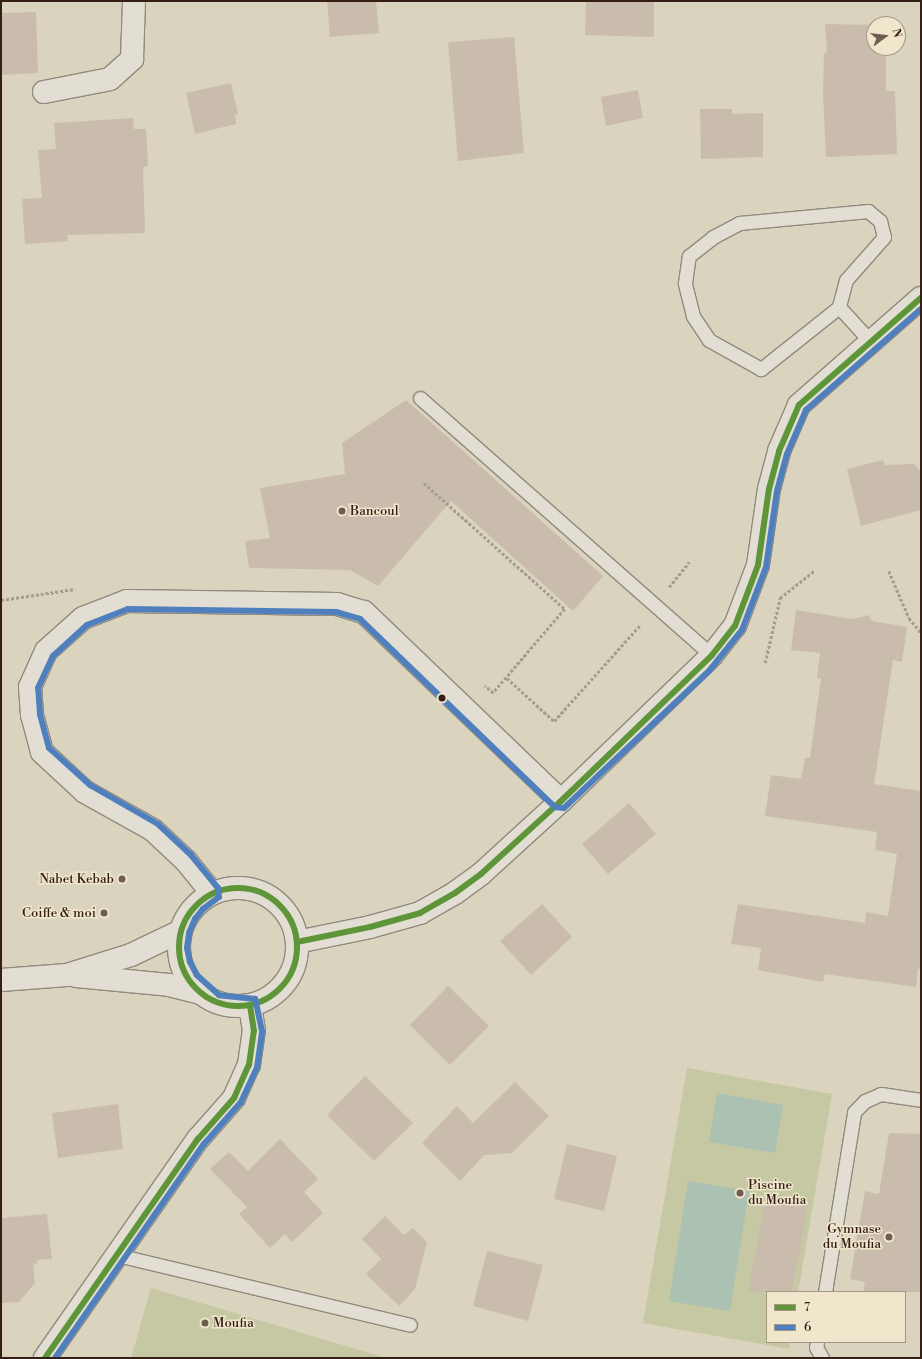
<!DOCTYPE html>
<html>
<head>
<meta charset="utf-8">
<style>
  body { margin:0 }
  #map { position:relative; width:922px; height:1359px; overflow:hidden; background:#dad3be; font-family:"Libre Bodoni",serif }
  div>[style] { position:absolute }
  .green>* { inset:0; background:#c5c8a2 }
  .water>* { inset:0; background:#abc2b2 }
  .building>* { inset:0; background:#cabcac }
  .path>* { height:2.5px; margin-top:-1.25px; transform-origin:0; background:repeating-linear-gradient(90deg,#a39d95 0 3px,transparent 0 5px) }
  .roads { filter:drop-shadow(1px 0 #918a7d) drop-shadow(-1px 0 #918a7d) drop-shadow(0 1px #918a7d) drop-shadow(0 -1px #918a7d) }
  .service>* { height:13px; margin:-6.5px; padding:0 6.5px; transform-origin:6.5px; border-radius:6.5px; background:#e2ded3 }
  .minor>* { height:22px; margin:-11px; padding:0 11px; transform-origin:11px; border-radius:11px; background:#e2ded3 }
  .secondary>* { height:22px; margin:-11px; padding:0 11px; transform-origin:11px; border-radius:11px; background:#e2ded3 }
  .secondary>.ring { margin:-11px; padding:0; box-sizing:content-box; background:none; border:22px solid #e2ded3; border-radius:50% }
  .bus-1>* { height:6px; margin:-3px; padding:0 3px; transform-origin:3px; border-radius:3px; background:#5e9539 }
  .bus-1>.ring { margin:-3px; padding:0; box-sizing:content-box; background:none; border:6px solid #5e9539; border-radius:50% }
  .bus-2>* { height:6px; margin:-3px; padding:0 3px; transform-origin:3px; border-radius:3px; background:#4f80bd }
  .dots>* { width:11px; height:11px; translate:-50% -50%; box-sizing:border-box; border:2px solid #efe6cc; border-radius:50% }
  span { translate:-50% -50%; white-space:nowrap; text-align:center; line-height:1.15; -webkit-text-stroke:3px #efe6cc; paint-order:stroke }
  .poi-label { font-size:13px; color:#341e15 }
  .left { translate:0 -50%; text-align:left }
  .right { translate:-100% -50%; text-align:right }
  .frame { position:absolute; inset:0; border:2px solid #341e15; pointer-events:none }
  .legend { position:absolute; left:766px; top:1291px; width:140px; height:52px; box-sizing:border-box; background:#efe6cc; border:1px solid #a49683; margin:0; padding:5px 7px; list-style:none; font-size:12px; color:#341e15 }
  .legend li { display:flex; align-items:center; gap:8px; height:20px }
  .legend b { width:20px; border:1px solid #a49683 }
  .north { position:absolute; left:866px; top:16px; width:40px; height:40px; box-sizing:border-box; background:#efe6cc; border:1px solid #a49683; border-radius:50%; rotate:75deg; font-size:11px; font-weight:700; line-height:16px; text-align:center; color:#341e15 }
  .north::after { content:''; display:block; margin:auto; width:14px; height:18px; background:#6e5d50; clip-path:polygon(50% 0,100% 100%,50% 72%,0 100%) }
</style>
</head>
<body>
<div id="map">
  <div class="green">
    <div style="clip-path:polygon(687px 1068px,832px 1094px,798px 1292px,767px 1292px,767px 1342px,790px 1342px,789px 1349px,643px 1323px)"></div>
    <div style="clip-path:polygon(151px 1288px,386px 1358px,131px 1358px)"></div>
  </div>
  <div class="water">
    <div style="clip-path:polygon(717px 1093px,783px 1105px,775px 1153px,709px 1142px)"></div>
    <div style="clip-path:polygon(688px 1181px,749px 1191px,730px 1311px,669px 1301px)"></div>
  </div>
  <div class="building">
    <div style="clip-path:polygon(327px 1px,376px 1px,379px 33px,330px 37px)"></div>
    <div style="clip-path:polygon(586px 1px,654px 1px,654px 37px,585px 35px)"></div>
    <div style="clip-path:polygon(36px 12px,38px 73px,1px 75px,1px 13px)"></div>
    <div style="clip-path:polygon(825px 24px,874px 25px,874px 48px,886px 48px,886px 91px,895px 91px,897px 154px,826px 157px,823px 94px,824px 53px,827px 52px)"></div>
    <div style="clip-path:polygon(514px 37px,524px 153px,458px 161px,448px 42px)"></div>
    <div style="clip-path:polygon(231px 83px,238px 114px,235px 114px,236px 124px,195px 134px,186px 93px)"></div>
    <div style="clip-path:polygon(638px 90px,643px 118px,606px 126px,601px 97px)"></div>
    <div style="clip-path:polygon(700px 109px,732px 109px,732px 114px,763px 113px,763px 157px,701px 159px)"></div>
    <div style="clip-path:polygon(133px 118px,134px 129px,146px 129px,148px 166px,143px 167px,145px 233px,67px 235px,68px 241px,25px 244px,22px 199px,42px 198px,38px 150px,56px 149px,54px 123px)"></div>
    <div style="clip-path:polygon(406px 400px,603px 576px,573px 611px,451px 501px,378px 586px,350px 570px,249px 568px,245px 541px,270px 538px,260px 488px,345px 474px,342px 443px)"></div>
    <div style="clip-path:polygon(883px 460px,885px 465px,914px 464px,921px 472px,921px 510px,861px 526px,847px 469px)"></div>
    <div style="clip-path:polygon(796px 610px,853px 619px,868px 615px,872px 621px,907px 627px,902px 662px,893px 660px,874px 784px,921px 791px,921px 969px,918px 969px,916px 987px,825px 974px,823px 982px,758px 970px,761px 948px,731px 944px,738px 904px,865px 923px,866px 912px,888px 916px,897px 854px,875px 850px,877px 832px,765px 816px,771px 775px,801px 779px,805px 758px,810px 758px,821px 679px,817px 678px,820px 653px,791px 650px)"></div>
    <div style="clip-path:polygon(629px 803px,656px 834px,608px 874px,582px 844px)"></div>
    <div style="clip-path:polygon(542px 904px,572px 937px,531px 975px,500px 941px)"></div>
    <div style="clip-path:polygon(448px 986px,489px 1026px,450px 1065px,410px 1025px)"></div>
    <div style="clip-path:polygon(365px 1076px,413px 1123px,374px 1161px,327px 1115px)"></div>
    <div style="clip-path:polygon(515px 1082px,549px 1116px,512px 1153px,484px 1155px,460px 1181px,422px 1143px,457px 1106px,473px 1123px)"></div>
    <div style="clip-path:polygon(118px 1104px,123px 1149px,58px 1158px,52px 1113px)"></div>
    <div style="clip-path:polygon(889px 1133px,921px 1134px,921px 1292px,863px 1292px,865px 1282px,850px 1279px,865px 1191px,879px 1194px)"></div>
    <div style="clip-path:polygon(280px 1139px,318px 1179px,304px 1192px,323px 1213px,292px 1242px,285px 1234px,270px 1248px,239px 1214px,247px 1207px,210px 1169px,229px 1152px,248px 1171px)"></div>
    <div style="clip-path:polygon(567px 1144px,617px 1156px,604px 1211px,554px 1199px)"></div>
    <div style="clip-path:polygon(766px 1195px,808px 1203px,792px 1292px,748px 1292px)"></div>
    <div style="clip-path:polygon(47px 1214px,52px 1259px,37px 1260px,38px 1263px,33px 1264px,35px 1283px,19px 1302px,1px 1303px,1px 1218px)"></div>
    <div style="clip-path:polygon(385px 1216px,404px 1235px,413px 1228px,427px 1242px,415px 1289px,399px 1306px,366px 1274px,381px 1259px,362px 1239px)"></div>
    <div style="clip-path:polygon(487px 1251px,543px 1265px,528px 1321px,473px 1306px)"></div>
  </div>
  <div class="path">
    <div style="left:424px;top:483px;width:189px;rotate:41.8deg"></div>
    <div style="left:565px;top:609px;width:111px;rotate:130.6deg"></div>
    <div style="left:493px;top:693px;width:11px;rotate:-139deg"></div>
    <div style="left:889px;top:571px;width:51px;rotate:66.9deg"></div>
    <div style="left:909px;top:618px;width:19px;rotate:51deg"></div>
    <div style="left:669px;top:587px;width:32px;rotate:-51deg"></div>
    <div style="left:1px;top:600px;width:75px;rotate:-8.5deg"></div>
    <div style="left:765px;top:663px;width:67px;rotate:-77deg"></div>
    <div style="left:780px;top:598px;width:43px;rotate:-38.5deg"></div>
    <div style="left:507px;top:678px;width:64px;rotate:42.5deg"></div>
    <div style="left:554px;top:721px;width:130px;rotate:-48.1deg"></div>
  </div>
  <div class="roads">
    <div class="service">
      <div style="left:839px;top:307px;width:100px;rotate:141.5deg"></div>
      <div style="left:761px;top:369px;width:60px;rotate:-150.9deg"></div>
      <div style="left:709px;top:340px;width:29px;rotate:-124deg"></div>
      <div style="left:693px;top:316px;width:34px;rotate:-104deg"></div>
      <div style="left:685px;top:283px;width:27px;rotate:-82deg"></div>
      <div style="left:689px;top:256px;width:31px;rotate:-38deg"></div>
      <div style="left:713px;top:237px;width:30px;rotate:-28deg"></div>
      <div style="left:739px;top:223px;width:130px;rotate:-5.3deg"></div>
      <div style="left:868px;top:211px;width:16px;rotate:40deg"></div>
      <div style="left:880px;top:221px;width:16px;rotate:76deg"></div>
      <div style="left:884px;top:237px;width:57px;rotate:131.5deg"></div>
      <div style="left:846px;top:280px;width:28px;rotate:105deg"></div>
      <div style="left:839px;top:307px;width:47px;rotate:47.6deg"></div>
      <div style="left:420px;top:398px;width:389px;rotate:41.4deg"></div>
      <div style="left:117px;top:1255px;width:301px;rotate:13.4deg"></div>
      <div style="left:825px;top:1292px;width:182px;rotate:-80.8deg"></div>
      <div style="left:854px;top:1112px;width:16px;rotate:-45deg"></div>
      <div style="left:865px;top:1101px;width:17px;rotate:-24deg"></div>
      <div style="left:881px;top:1094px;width:40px;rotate:8.5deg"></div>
      <div style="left:817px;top:1342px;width:5px;rotate:101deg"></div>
      <div style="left:816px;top:1347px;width:13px;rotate:61deg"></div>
    </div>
    <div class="minor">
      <div style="left:44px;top:92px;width:67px;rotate:-11.1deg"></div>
      <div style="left:110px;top:79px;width:30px;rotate:-42deg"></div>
      <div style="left:132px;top:59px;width:58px;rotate:-88deg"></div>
      <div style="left:212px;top:893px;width:41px;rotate:-129.1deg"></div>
      <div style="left:186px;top:861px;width:45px;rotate:-136.8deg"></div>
      <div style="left:153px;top:830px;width:78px;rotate:-150.8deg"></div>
      <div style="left:85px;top:792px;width:59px;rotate:-137.1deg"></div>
      <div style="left:42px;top:752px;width:38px;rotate:-105deg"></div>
      <div style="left:32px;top:715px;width:28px;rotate:-94deg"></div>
      <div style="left:30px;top:687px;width:39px;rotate:-66deg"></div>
      <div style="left:46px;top:651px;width:50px;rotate:-41.7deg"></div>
      <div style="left:83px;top:618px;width:47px;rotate:-21.1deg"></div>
      <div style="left:127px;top:601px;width:210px;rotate:0.8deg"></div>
      <div style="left:337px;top:604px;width:28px;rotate:17deg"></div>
      <div style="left:364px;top:612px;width:273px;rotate:43.8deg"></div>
      <div style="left:76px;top:976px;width:93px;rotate:5.5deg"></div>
      <div style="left:169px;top:985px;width:34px;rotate:14deg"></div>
      <div style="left:1px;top:980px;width:66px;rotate:-4.3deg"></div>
      <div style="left:67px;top:975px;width:67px;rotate:-17.4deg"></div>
      <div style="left:131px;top:955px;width:55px;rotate:-25.6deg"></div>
    </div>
    <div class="secondary">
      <div class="ring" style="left:179px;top:888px;width:96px;height:96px"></div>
      <div style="left:297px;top:942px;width:75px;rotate:-11.6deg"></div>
      <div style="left:370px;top:927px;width:52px;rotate:-15.6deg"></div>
      <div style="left:420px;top:913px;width:40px;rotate:-29.7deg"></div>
      <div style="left:455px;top:893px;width:32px;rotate:-36deg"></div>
      <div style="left:481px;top:874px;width:108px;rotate:-42.4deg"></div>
      <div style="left:561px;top:801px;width:210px;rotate:-44deg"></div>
      <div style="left:712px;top:655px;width:37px;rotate:-52deg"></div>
      <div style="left:735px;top:626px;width:65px;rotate:-69.3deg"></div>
      <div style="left:758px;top:565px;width:77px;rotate:-81.8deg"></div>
      <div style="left:769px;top:489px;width:39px;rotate:-75deg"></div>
      <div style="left:779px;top:451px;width:50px;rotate:-66.5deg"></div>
      <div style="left:799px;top:405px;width:162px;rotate:-41.3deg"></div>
      <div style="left:45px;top:1358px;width:267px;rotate:-55.1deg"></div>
      <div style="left:198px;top:1139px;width:55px;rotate:-48.7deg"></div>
      <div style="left:234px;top:1098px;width:36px;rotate:-66deg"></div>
      <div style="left:249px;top:1065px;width:34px;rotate:-82deg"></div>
      <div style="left:254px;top:1031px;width:26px;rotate:-99deg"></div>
    </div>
  </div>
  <div class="bus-1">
    <div class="ring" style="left:179px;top:888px;width:112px;height:112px"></div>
    <div style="left:297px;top:942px;width:75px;rotate:-11.6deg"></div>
    <div style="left:370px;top:927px;width:52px;rotate:-15.6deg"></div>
    <div style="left:420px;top:913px;width:40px;rotate:-29.7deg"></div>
    <div style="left:455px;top:893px;width:32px;rotate:-36deg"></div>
    <div style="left:481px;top:874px;width:108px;rotate:-42.4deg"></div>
    <div style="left:561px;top:801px;width:210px;rotate:-44deg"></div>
    <div style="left:712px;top:655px;width:37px;rotate:-52deg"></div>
    <div style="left:735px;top:626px;width:65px;rotate:-69.3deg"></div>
    <div style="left:758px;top:565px;width:77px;rotate:-81.8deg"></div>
    <div style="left:769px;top:489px;width:39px;rotate:-75deg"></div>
    <div style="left:779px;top:451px;width:50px;rotate:-66.5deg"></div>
    <div style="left:799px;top:405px;width:162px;rotate:-41.3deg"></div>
    <div style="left:45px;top:1358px;width:267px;rotate:-55.1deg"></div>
    <div style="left:198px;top:1139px;width:55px;rotate:-48.7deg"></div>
    <div style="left:234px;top:1098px;width:36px;rotate:-66deg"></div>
    <div style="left:249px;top:1065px;width:34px;rotate:-82deg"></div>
    <div style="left:254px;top:1031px;width:26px;rotate:-99deg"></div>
  </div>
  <div class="bus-2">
    <div style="left:55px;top:1358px;width:261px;rotate:-55.2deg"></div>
    <div style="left:204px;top:1144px;width:56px;rotate:-48.6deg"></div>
    <div style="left:241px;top:1102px;width:38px;rotate:-65deg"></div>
    <div style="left:257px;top:1068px;width:37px;rotate:-82deg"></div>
    <div style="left:262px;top:1031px;width:33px;rotate:-102deg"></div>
    <div style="left:255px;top:999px;width:36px;rotate:-174deg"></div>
    <div style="left:219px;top:995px;width:30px;rotate:-138deg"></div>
    <div style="left:197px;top:975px;width:15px;rotate:-118deg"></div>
    <div style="left:190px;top:962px;width:14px;rotate:-102deg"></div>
    <div style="left:187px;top:948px;width:15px;rotate:-82deg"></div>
    <div style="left:189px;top:933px;width:15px;rotate:-67deg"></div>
    <div style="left:195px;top:919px;width:13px;rotate:-51deg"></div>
    <div style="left:203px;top:909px;width:20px;rotate:-37deg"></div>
    <div style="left:219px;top:897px;width:9px;rotate:-96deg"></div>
    <div style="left:218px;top:888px;width:43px;rotate:-129.3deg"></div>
    <div style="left:191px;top:855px;width:45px;rotate:-136.8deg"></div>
    <div style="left:158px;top:824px;width:78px;rotate:-150.2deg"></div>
    <div style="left:90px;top:785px;width:55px;rotate:-137.9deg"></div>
    <div style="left:49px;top:748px;width:35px;rotate:-105deg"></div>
    <div style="left:40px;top:714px;width:26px;rotate:-94deg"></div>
    <div style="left:38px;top:688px;width:35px;rotate:-65deg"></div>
    <div style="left:53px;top:656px;width:46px;rotate:-42.4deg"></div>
    <div style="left:87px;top:625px;width:44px;rotate:-21.3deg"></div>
    <div style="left:128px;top:609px;width:208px;rotate:0.8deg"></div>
    <div style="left:336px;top:612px;width:25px;rotate:16deg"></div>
    <div style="left:360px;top:619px;width:271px;rotate:44deg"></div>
    <div style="left:555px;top:807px;width:9px;rotate:6deg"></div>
    <div style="left:564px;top:808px;width:199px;rotate:-43.4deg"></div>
    <div style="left:709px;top:671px;width:53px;rotate:-51.2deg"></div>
    <div style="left:742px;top:630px;width:67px;rotate:-69.1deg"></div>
    <div style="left:766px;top:567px;width:77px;rotate:-81.8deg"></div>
    <div style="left:777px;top:491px;width:38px;rotate:-75deg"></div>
    <div style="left:787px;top:454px;width:48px;rotate:-66.6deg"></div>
    <div style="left:806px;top:410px;width:153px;rotate:-41.3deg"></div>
  </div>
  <div class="dots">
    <div style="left:342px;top:511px;background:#6e5d50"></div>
    <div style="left:442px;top:698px;background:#341e15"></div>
    <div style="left:122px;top:879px;background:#6e5d50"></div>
    <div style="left:104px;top:913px;background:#6e5d50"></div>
    <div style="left:740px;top:1193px;background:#6e5d50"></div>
    <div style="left:889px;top:1237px;background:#6e5d50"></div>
    <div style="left:205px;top:1323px;background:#6e5d50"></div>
  </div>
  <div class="poi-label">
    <span class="left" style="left:350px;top:511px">Bancoul</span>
    <span class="right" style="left:114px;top:879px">Nabet Kebab</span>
    <span class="right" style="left:96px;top:913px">Coiffe &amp; moi</span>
    <span class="left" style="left:748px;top:1193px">Piscine<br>du Moufia</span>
    <span class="right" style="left:881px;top:1237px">Gymnase<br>du Moufia</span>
    <span class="left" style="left:213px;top:1323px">Moufia</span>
  </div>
  <div class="frame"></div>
  <ul class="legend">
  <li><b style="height:5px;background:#5e9539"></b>7</li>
  <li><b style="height:5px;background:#4f80bd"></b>6</li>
  </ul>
  <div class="north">N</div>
</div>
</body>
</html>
